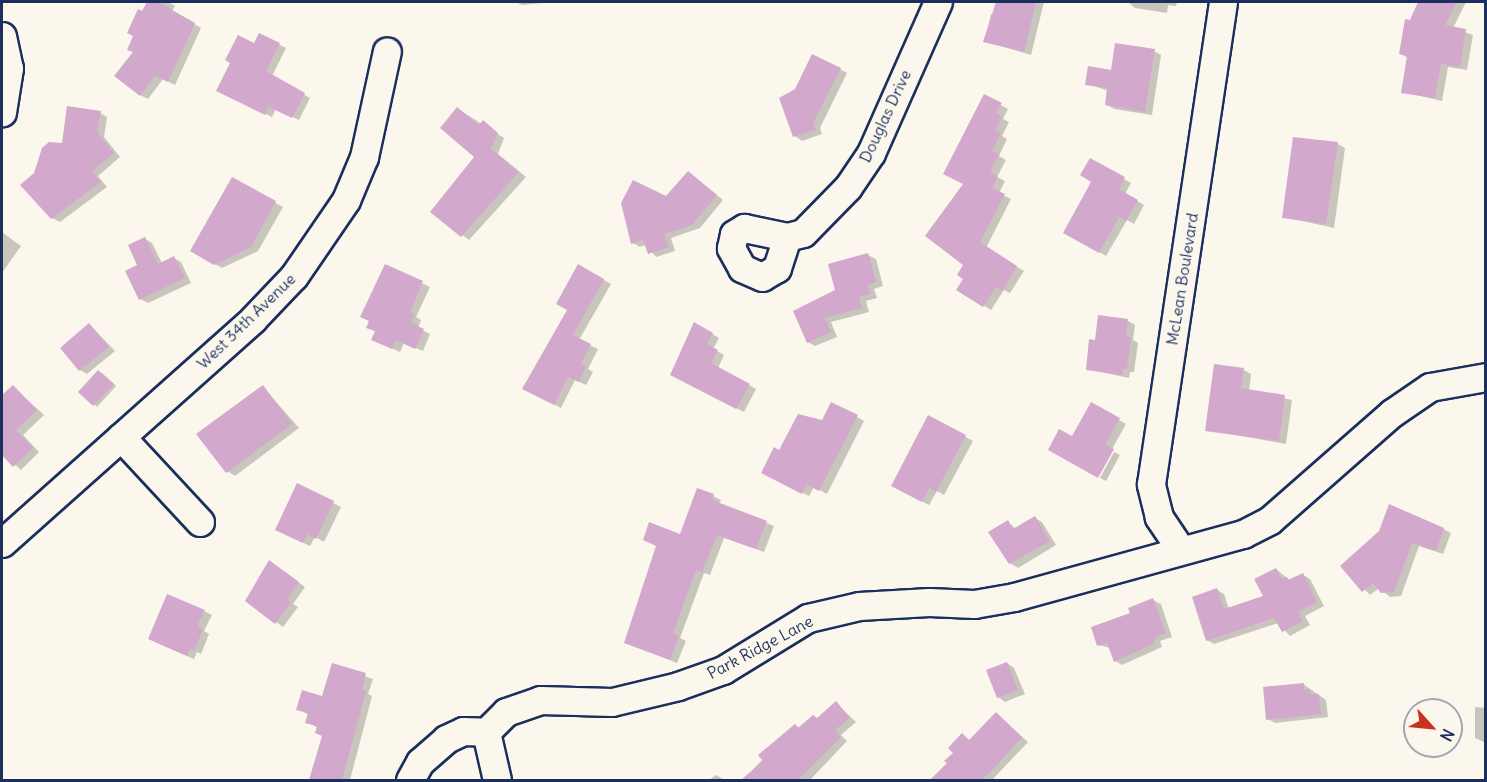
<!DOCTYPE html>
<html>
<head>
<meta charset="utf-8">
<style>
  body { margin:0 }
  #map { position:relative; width:1487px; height:782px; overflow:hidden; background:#fbf7ec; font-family:Delius,sans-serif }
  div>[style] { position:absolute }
  .shadow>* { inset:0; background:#0003 }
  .building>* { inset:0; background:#d2a8cd }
  .roads { filter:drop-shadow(2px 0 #1b2f5e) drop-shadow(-2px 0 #1b2f5e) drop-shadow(0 2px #1b2f5e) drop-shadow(0 -2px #1b2f5e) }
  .minor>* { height:27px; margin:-13.5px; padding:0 13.5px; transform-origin:13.5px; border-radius:13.5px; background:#fbf7ec }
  span { translate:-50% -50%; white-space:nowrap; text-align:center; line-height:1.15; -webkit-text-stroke:4.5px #fbf7ec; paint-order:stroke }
  .street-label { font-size:16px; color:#1b2f5e }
  .frame { position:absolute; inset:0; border:3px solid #1b2f5e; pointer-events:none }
  .north { position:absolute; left:1403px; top:698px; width:60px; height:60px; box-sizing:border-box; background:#fbf7ec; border:2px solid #a1a7b3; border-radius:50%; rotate:117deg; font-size:16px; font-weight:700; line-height:24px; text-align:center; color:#1b2f5e }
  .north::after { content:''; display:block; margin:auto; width:21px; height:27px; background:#c8321e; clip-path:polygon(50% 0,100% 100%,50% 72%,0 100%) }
</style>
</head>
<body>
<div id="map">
  <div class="shadow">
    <div style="clip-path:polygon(149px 2px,168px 2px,175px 6px,172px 11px,201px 28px,175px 85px,163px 79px,148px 99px,140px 95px,135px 36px)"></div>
    <div style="clip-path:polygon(516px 2px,553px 2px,522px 5px)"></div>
    <div style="clip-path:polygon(999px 2px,1044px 2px,1031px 55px,985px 41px,991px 14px,994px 15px)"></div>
    <div style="clip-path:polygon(1128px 2px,1177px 2px,1176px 6px,1168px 5px,1167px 13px,1135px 8px)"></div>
    <div style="clip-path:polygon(1420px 2px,1466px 2px,1453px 28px,1473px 35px,1467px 70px,1448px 67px,1442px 101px,1403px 92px,1408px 58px,1401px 54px)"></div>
    <div style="clip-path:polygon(260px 35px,286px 48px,272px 76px,310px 98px,299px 120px,276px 109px,272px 117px,225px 94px)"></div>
    <div style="clip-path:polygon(1154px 51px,1161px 55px,1152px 115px,1114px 109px,1106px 104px,1109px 91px,1087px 84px)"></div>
    <div style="clip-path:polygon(840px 69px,847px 73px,820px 128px,822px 134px,802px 141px,795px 136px,796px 90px)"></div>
    <div style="clip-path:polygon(984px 96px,1008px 109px,1003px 119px,1009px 122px,1002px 136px,1007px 139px,999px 156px,1006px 160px,997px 177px,1005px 181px,999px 193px,1011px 199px,986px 248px,1024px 271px,1010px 293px,1004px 290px,991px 310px,958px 289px,965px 279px,965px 184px)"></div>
    <div style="clip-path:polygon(458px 109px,504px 138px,498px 154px,526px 177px,469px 240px,432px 212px,476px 157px)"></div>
    <div style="clip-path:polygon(100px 113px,107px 117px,104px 137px,120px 157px,98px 176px,107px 187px,60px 222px,52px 218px,35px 174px)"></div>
    <div style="clip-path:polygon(1338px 144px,1345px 148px,1334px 228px,1284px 217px)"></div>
    <div style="clip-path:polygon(1090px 160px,1131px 183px,1125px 194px,1144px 205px,1134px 224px,1127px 220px,1106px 256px,1065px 232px,1093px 181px)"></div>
    <div style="clip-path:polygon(688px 172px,723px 200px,700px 228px,671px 238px,675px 251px,656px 257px,646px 245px,640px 247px,633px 243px)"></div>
    <div style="clip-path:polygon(232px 179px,283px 207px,258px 251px,222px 268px,192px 251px)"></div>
    <div style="clip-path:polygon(2px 232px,21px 246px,2px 273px)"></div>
    <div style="clip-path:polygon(145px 239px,152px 243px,162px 263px,174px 258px,181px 262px,191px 283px,148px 303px,140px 299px,139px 266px)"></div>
    <div style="clip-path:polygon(868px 255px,876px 259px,883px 286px,874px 289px,877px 298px,866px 301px,869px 312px,831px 322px,837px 337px,815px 346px,808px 342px,837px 291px)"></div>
    <div style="clip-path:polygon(385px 266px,430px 287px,416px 317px,421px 320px,418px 328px,430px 334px,423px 351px,404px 343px,400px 352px,380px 343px,376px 332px,368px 327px)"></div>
    <div style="clip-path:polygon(579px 266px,611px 284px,579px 340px,598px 349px,588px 369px,593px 372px,586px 385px,575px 380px,561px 408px,531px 393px,569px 309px)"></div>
    <div style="clip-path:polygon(1128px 321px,1135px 325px,1133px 340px,1138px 343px,1134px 372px,1130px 372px,1129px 378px,1087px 369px)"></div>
    <div style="clip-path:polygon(89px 324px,115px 351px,87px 374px,80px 370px)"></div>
    <div style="clip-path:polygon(695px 324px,719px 338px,713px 349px,724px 355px,718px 368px,756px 389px,744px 412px,679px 379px)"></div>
    <div style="clip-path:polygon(1244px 370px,1251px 374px,1249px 391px,1292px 400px,1286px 444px,1207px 430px)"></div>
    <div style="clip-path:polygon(102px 373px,116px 386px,97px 407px,80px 392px)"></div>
    <div style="clip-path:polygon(13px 387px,44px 415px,23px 435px,39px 452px,21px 470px,2px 453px,2px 395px)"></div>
    <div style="clip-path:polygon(263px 387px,299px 428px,235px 476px,227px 471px)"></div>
    <div style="clip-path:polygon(1091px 404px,1126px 424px,1097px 476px,1073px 438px)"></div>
    <div style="clip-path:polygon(857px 417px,864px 421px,827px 494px,814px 487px,809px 496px,770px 476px,780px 452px,822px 422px)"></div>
    <div style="clip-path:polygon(929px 417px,973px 441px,944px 495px,937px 491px,929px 505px,893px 486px)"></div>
    <div style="clip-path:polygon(1114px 452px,1120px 455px,1106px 481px,1100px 478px)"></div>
    <div style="clip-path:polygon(298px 485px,341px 507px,324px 542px,315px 537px,310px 546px,284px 534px)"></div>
    <div style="clip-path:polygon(698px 489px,721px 500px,719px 504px,774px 526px,764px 552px,724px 538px,710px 575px,704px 573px,680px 638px,686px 641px,677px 663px,626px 643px,681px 535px)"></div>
    <div style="clip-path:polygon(1035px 518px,1042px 522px,1056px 545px,1018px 568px,1010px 563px,990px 533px,1008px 522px,1016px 529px)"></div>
    <div style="clip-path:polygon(1443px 529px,1451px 533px,1443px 554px,1419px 546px,1401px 596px,1390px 597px,1379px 588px,1370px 595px,1342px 566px)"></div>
    <div style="clip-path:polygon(270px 562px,305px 587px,293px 604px,298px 607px,283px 627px,276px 622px,258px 578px)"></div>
    <div style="clip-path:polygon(1276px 569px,1291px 581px,1303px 575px,1310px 579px,1324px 606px,1305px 616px,1310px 625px,1290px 636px,1278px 623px,1214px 644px,1207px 640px,1217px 590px,1224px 594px,1229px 609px,1265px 597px)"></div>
    <div style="clip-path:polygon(1153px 600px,1161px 604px,1172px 637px,1160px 641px,1162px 647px,1122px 665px,1115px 661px,1111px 648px,1098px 645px)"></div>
    <div style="clip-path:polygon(204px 611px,212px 615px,204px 631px,209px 634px,201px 654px,197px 652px,194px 659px,157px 643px)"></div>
    <div style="clip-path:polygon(1007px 663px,1014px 668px,1025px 694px,1005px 702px,998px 697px)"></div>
    <div style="clip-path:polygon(333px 665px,373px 679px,368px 694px,372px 696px,350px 780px,311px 780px,324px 737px,318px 728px,307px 722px,309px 715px,298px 709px,323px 698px)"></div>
    <div style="clip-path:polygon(1303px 684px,1326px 700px,1328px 717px,1275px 723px,1268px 719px)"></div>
    <div style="clip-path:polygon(836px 703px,856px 722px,841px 735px,847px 741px,810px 780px,743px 780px,795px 725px,800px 728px,818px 719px)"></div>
    <div style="clip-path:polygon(1475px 707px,1486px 708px,1486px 743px,1475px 738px)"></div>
    <div style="clip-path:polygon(996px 714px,1028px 742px,992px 780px,932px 780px,949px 763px,962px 735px,971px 741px)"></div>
    <div style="clip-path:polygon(716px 775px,723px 779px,724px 780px,709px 780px)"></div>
  </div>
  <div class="building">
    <div style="clip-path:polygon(147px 2px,158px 2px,195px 23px,168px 82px,155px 76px,140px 96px,114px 76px,133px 52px,127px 50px,133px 36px,127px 33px,138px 9px,142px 11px)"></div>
    <div style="clip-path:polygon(996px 2px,1036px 2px,1024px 52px,983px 42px)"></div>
    <div style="clip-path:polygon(1418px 2px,1457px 2px,1445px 25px,1466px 29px,1460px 67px,1441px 64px,1435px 98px,1401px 93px,1407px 56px,1399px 54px,1405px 19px,1410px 20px)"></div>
    <div style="clip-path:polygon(259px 33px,280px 43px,266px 71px,305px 93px,292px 118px,269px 107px,265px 115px,216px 91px,230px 63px,225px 60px,238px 35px,254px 43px)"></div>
    <div style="clip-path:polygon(1115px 43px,1155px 49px,1145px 112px,1105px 105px,1107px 88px,1085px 85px,1088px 66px,1111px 70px)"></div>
    <div style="clip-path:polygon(812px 54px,841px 68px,813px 123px,816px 130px,793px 137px,779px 98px,795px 89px)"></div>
    <div style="clip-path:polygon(984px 94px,1002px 103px,996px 113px,1002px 117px,995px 130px,1001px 133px,992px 151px,999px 154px,990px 172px,998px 176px,992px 188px,1005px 194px,980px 242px,1017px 266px,1002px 291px,996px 287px,983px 307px,956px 290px,963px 279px,957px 275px,963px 265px,925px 236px,963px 184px,943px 174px)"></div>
    <div style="clip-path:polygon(67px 106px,101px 111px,97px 132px,114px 153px,92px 171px,101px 182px,51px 219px,20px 185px,34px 173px,42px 148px,49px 142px,62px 143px)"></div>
    <div style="clip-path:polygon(457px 107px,479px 125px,483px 120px,498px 133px,491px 149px,519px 172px,461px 237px,430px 212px,474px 157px,440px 128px)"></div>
    <div style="clip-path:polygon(1293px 137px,1338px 142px,1326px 224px,1282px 218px)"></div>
    <div style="clip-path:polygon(1090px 158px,1125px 177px,1119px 189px,1138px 200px,1126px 221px,1119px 217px,1099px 253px,1063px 233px,1091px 182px,1080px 175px)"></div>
    <div style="clip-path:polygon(688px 171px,717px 195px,692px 225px,664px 234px,669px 247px,648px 254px,643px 240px,631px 244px,621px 203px,633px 180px,666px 196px)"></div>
    <div style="clip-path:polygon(232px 177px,276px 201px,251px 247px,214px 265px,190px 251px)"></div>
    <div style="clip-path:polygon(145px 237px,158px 264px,174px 256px,185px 278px,139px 300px,125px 271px,137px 265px,128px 245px)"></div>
    <div style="clip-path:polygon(868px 253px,876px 282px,868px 285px,870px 294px,859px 297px,862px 308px,825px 318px,831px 332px,807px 343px,793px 311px,835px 290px,828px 264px)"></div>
    <div style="clip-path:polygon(385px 264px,423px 281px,410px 312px,415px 314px,411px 323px,424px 329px,415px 349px,396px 340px,392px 349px,371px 340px,375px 331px,366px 328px,369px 321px,360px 317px)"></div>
    <div style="clip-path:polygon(578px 264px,604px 279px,573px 335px,591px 344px,581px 364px,586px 366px,579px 382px,568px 377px,554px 405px,522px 389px,567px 310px,556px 304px)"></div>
    <div style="clip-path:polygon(1098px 315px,1128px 319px,1126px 336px,1131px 337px,1127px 369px,1123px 369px,1122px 375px,1086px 370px,1089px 339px,1095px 340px)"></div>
    <div style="clip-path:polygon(694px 322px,713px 333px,707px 344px,718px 350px,711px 363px,750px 384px,736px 409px,670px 375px)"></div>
    <div style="clip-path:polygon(89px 323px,109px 347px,79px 371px,60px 348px)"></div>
    <div style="clip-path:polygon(1214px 364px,1244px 368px,1241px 388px,1285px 395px,1279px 441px,1205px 431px)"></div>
    <div style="clip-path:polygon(98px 370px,114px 384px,93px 406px,78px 392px)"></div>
    <div style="clip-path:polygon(13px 385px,37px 410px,16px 430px,33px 448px,13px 467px,2px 455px,2px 395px)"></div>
    <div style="clip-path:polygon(263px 385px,292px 424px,226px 473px,196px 434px)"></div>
    <div style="clip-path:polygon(831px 402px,858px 415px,819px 491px,806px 484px,802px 494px,761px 473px,774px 447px,779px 450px,798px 414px,822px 420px)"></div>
    <div style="clip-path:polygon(1091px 402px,1120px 418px,1105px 445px,1114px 449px,1098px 478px,1048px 450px,1059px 429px,1072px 436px)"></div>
    <div style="clip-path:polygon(928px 415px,966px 435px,936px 492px,929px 488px,922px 502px,891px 486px)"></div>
    <div style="clip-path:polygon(297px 483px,334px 501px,316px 539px,307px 534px,303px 543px,275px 530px)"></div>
    <div style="clip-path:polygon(697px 488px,714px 494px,712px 500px,767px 521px,756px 549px,717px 535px,702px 572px,696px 570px,673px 633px,679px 636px,670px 660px,624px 643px,656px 546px,643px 540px,649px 522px,680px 534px)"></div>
    <div style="clip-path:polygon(1389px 504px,1444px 528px,1436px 551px,1412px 543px,1394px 592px,1381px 593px,1373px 583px,1362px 592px,1340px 566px,1379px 531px)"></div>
    <div style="clip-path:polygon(1035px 516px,1050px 541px,1009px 564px,988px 532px,1008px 520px,1013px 529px)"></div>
    <div style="clip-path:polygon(269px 560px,299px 582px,287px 599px,291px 602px,275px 624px,245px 601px)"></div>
    <div style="clip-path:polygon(1276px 568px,1282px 579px,1287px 577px,1288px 580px,1303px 573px,1317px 602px,1298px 612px,1303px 621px,1282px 632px,1274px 618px,1206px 641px,1192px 597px,1217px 588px,1224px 609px,1263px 596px,1254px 579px)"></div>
    <div style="clip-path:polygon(167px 594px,205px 610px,197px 626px,203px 629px,194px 651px,190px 649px,187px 656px,148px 639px)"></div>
    <div style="clip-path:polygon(1153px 598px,1166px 633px,1154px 638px,1155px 643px,1114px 662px,1107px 643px,1097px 646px,1091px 627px,1130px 613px,1128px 608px)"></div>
    <div style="clip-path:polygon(1007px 662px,1018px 690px,997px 698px,986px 670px)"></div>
    <div style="clip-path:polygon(332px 663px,366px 673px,362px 690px,366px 691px,342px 780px,309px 780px,322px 736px,315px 733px,317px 726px,305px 723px,308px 713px,296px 710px,302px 690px,322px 696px)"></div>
    <div style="clip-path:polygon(1304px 683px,1304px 690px,1310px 689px,1311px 695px,1319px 694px,1321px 714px,1266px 720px,1263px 687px)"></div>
    <div style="clip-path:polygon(836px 701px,850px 718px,835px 730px,841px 737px,798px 780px,741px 780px,763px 761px,758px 755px,795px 724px,798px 728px,813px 715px,817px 718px)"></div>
    <div style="clip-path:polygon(996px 712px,1022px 737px,998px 764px,982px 780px,930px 780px,947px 763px,944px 761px,953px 753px,948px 748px,962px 733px,969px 740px)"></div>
  </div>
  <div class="roads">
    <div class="minor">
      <div style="left:2px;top:36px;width:33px;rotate:78deg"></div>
      <div style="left:9px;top:68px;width:45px;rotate:99deg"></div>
      <div style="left:787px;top:237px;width:33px;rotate:108deg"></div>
      <div style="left:777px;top:268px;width:17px;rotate:149deg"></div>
      <div style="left:762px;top:277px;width:22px;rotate:-156deg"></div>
      <div style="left:742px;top:268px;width:23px;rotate:-119deg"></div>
      <div style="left:731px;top:248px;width:14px;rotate:-78deg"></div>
      <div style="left:734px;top:234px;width:12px;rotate:-31deg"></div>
      <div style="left:744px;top:228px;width:44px;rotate:11.8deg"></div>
      <div style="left:787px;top:237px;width:16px;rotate:-14deg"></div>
      <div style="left:803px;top:233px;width:64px;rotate:-45.6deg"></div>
      <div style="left:848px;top:187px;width:41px;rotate:-55.9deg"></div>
      <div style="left:871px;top:153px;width:165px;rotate:-66.1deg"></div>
      <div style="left:121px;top:437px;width:116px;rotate:47.1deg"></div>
      <div style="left:2px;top:543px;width:336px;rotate:-41.7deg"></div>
      <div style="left:253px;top:319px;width:59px;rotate:-46.4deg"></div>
      <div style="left:294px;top:276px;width:92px;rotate:-55.6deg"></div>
      <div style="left:346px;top:200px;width:47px;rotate:-67.3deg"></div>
      <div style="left:364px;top:157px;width:108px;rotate:-77.8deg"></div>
      <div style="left:1181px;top:550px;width:40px;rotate:-124deg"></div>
      <div style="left:1159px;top:517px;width:34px;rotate:-104deg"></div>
      <div style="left:1151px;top:484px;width:487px;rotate:-81.5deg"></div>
      <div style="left:486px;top:732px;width:49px;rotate:77.1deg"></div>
      <div style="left:410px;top:780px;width:21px;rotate:-61deg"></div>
      <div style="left:420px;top:762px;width:35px;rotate:-41deg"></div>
      <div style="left:446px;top:739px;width:19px;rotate:-25deg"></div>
      <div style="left:463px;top:731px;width:23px;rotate:2deg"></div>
      <div style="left:486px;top:732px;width:28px;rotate:-45deg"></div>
      <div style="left:506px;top:712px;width:36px;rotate:-19deg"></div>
      <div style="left:540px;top:700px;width:72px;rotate:1.6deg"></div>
      <div style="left:612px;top:702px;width:68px;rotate:-13.6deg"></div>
      <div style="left:678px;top:686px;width:48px;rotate:-19.6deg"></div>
      <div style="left:723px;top:670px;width:100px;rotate:-31.5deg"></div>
      <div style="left:808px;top:618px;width:52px;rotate:-13.2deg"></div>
      <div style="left:859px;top:606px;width:70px;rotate:-3.3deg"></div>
      <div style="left:929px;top:602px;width:45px;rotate:2.5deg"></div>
      <div style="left:974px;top:604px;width:41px;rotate:-9.9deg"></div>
      <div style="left:1014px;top:597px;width:238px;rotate:-15.4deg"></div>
      <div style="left:1243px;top:534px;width:30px;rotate:-27deg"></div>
      <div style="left:1270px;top:520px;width:162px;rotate:-41.3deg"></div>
      <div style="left:1392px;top:413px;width:46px;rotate:-34.4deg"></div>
      <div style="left:1430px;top:387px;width:57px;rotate:-10.1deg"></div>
    </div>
  </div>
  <div class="street-label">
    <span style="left:885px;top:116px;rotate:-65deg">Douglas Drive</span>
    <span style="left:1182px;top:279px;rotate:-81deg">McLean Boulevard</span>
    <span style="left:246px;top:321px;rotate:-44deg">West 34th Avenue</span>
    <span style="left:760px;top:647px;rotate:-28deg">Park Ridge Lane</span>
  </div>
  <div class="frame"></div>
  <div class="north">N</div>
</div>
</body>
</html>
